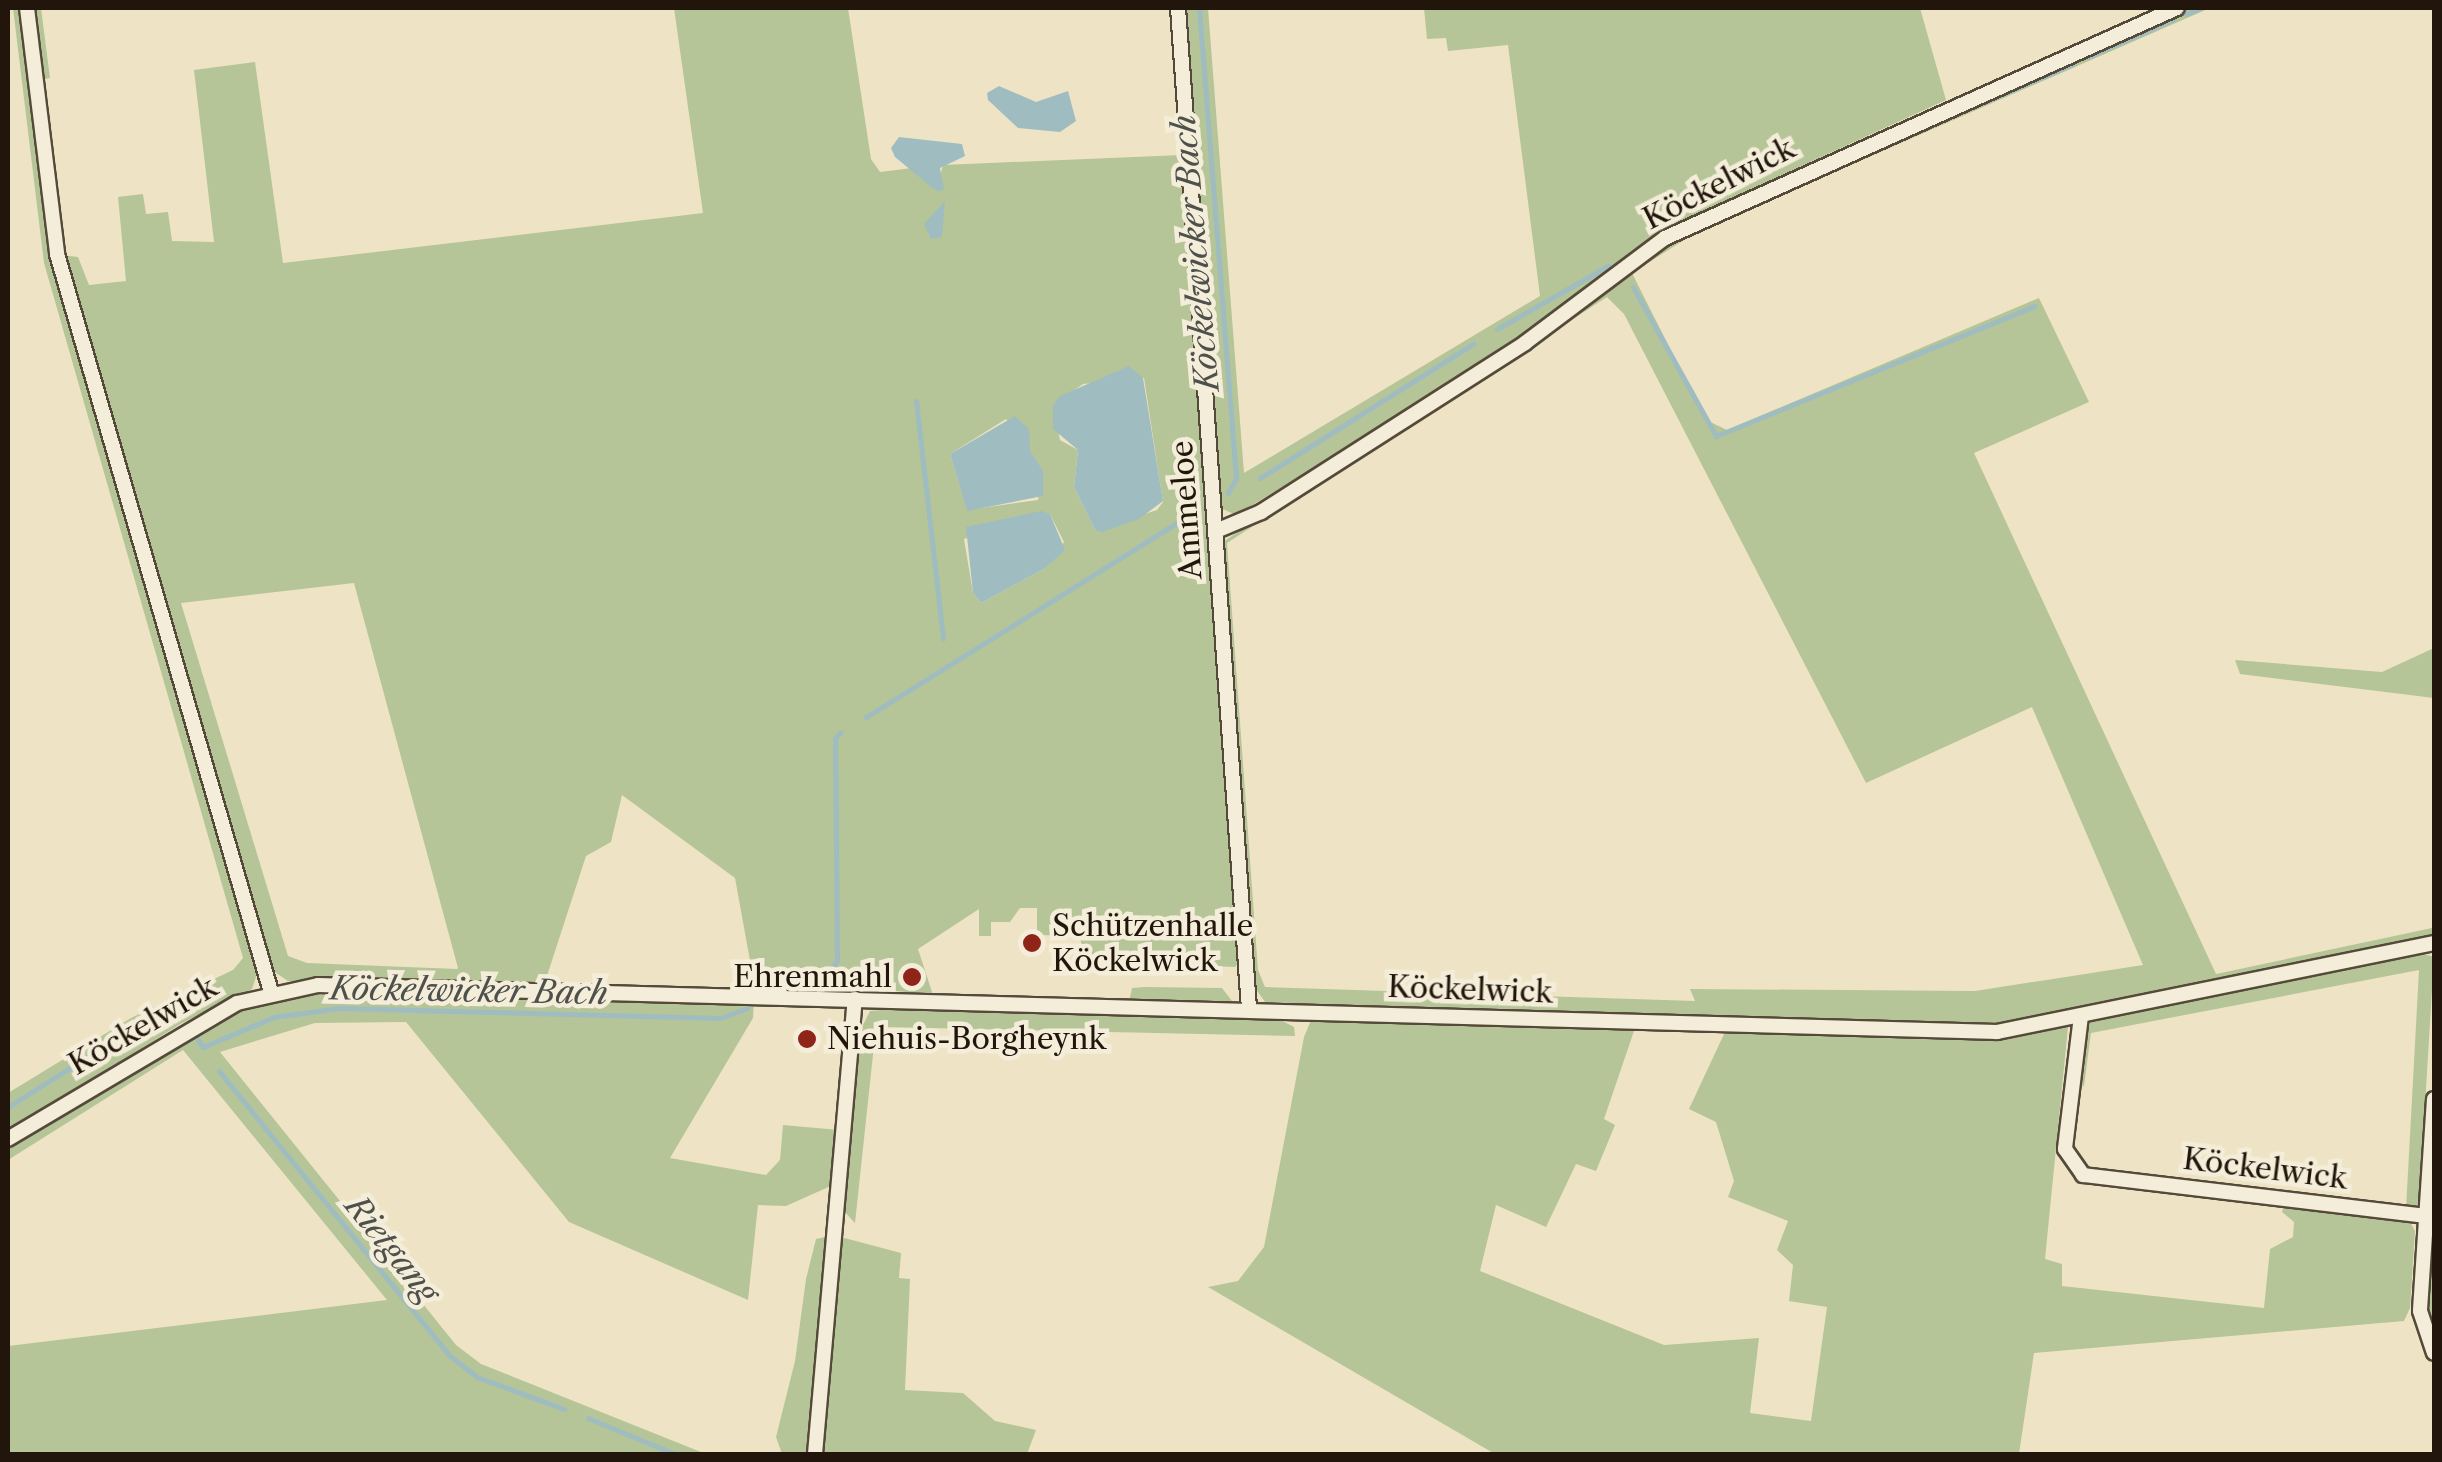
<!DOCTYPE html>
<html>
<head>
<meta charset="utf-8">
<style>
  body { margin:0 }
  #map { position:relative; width:2442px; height:1462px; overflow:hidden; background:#eee4c5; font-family:"Libre Caslon Text",serif }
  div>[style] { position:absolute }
  .green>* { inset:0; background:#b5c597 }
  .water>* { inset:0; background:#9fbcc0 }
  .stream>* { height:5px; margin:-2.5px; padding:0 2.5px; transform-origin:2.5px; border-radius:2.5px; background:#9fbcc0 }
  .roads { filter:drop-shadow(2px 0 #554a3a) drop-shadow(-2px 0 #554a3a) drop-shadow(0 2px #554a3a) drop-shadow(0 -2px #554a3a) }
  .street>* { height:14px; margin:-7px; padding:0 7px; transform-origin:7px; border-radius:7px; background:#f4edd9 }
  .dots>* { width:28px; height:28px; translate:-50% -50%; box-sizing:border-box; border:5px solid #f4edd9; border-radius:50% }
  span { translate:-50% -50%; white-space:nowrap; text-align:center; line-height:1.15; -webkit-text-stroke:9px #f4edd9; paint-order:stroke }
  .street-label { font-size:30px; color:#22160c }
  .poi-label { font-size:30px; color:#22160c }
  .left { translate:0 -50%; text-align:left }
  .right { translate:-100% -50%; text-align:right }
  .water-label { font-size:32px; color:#4e504b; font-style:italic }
  .frame { position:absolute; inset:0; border:10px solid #22160c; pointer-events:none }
</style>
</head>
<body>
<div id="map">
  <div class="green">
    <div style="clip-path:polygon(13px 8px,23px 8px,52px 245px,259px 968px,252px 989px,182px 1023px,8px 1131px,8px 1093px,131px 1018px,233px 970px,243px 958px,44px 263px)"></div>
    <div style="clip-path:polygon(32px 8px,41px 8px,50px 78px,41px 80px)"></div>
    <div style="clip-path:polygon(evenodd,674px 8px,848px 8px,871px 159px,880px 172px,912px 168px,936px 191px,943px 165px,1181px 155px,1241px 960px,1235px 967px,1101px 962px,1081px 971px,1081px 936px,1037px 935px,1037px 908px,1020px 908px,1010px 922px,991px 922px,991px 936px,979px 936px,979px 909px,918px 949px,933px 995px,859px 987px,755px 988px,735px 878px,622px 795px,611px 842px,586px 856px,545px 982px,288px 981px,270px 969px,61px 255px,78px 257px,89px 285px,126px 281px,118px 197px,143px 194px,146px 214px,168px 212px,172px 241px,214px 242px,194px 70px,255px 62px,283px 263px,703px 213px,674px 8px,1144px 378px,1163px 502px,1157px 510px,1095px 530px,1074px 487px,1078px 450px,1060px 440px,1053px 405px,1083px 384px,1144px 378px,674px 8px,1006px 419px,1043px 470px,1038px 500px,967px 510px,950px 454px,1006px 419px,674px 8px,1050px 514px,1064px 542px,1044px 569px,981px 603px,973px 593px,964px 539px,1050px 514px,674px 8px,354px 583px,458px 968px,457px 969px,307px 963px,288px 956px,181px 603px,354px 583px)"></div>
    <div style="clip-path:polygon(1181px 8px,1208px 8px,1244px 473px,1540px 296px,1508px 45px,1448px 51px,1446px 38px,1427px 39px,1424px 8px,1920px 8px,1946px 100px,1681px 221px,1524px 339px,1236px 515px,1218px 507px)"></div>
    <div style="clip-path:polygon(evenodd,2187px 8px,2210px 8px,1697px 232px,1632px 273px,1706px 420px,1727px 430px,2039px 298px,2089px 402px,1974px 453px,2216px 974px,2432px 928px,2434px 918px,2434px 937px,2015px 1023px,1917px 1027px,1265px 1002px,1251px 982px,1221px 543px,1518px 352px,1668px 241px,1747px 198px,2187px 8px,1607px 297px,1624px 314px,1866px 783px,2032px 707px,2143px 965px,1975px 991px,1690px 989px,1695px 1001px,1265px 987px,1258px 970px,1227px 543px,1607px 297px)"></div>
    <div style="clip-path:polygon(2434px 648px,2434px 698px,2240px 674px,2235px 660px,2382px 672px)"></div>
    <div style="clip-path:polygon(2417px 952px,2434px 957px,2419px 1204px,2406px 1209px,2419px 970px,2091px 1033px,2084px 1086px,2075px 1085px,2090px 1022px)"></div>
    <div style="clip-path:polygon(1145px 987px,1222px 988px,1232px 1001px,1129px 1002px,1132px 988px)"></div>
    <div style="clip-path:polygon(327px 990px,754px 1000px,753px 1018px,670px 1158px,766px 1175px,780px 1160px,783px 1125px,839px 1130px,833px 1185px,786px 1206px,758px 1205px,748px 1300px,569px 1222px,406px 1022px,315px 1023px,220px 1052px,456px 1345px,481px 1364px,706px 1454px,8px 1454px,8px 1346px,387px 1300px,183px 1050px,8px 1160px,8px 1146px,205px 1024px,253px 1004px)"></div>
    <div style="clip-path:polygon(919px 1007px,1273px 1016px,1294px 1027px,1295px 1036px,884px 1027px,875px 1036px,855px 1223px,842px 1209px,858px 1035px,870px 1011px)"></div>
    <div style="clip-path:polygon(1320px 1018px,1635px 1028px,1604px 1119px,1615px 1125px,1596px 1171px,1576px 1164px,1546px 1227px,1496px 1205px,1480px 1271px,1664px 1345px,1759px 1338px,1750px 1413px,1811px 1421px,1827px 1307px,1789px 1301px,1793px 1265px,1777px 1250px,1788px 1221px,1728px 1197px,1734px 1181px,1716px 1122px,1689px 1109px,1725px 1032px,1964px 1040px,2068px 1027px,2045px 1259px,2062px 1264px,2062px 1286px,2264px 1308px,2270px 1249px,2293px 1237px,2294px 1222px,2282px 1212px,2284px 1204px,2409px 1220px,2415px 1231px,2410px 1308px,2404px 1321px,2034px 1353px,2019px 1454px,1495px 1454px,1208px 1287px,1238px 1281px,1264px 1247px,1304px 1037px,1311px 1020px)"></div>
    <div style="clip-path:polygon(2434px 1203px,2434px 1342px,2426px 1315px)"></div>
    <div style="clip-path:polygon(830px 1236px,809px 1454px,782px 1454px,776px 1437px,795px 1361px,806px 1279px,816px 1239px)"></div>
    <div style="clip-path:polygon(837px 1236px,901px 1253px,899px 1278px,910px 1279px,905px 1390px,963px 1393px,995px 1421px,1036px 1430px,1027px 1454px,820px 1454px)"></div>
  </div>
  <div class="water">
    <div style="clip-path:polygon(999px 86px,1036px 102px,1068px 91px,1076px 121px,1060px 132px,1018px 128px,988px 100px,987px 93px)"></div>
    <div style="clip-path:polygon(899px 137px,962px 144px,965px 156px,940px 168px,944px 190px,936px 191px,895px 157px,891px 148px)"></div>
    <div style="clip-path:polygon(945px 201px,942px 237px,931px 239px,924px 224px)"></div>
    <div style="clip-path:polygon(1129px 366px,1143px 378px,1163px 501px,1139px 519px,1102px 532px,1095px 530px,1074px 487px,1078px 450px,1053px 429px,1053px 405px,1060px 396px)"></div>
    <div style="clip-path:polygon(1015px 416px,1029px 429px,1030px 451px,1043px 470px,1043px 496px,967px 511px,950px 454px)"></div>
    <div style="clip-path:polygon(1041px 511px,1050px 514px,1065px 550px,1044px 569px,981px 603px,973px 593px,966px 527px)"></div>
  </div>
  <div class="stream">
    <div style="left:1199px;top:8px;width:471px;rotate:85.5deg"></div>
    <div style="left:1236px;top:478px;width:17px;rotate:118deg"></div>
    <div style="left:2186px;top:14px;width:15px;rotate:-23deg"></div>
    <div style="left:2088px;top:57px;width:94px;rotate:-23.8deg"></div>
    <div style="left:1975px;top:106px;width:107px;rotate:-23.2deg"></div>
    <div style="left:1633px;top:287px;width:171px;rotate:60.9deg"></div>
    <div style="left:1716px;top:436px;width:344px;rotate:-22.2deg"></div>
    <div style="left:1497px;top:329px;width:128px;rotate:-29.6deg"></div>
    <div style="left:916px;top:401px;width:239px;rotate:83.5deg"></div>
    <div style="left:1260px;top:478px;width:252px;rotate:-32.2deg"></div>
    <div style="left:866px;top:717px;width:387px;rotate:-32deg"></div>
    <div style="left:769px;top:981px;width:17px;rotate:-36deg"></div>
    <div style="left:783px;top:971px;width:43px;rotate:4deg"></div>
    <div style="left:826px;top:974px;width:17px;rotate:-50deg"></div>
    <div style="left:837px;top:961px;width:223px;rotate:-90.5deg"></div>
    <div style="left:835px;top:738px;width:8px;rotate:-45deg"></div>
    <div style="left:198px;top:1040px;width:9px;rotate:54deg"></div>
    <div style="left:203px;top:1047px;width:77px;rotate:-22.9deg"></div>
    <div style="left:274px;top:1017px;width:66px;rotate:-7.9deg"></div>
    <div style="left:339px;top:1008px;width:381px;rotate:1.5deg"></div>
    <div style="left:720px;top:1018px;width:29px;rotate:-20deg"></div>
    <div style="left:219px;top:1071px;width:365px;rotate:51deg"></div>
    <div style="left:449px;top:1355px;width:36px;rotate:38deg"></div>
    <div style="left:477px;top:1377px;width:93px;rotate:20.2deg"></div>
    <div style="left:8px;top:1107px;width:170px;rotate:-32.3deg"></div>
    <div style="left:152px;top:1016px;width:28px;rotate:-6deg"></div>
    <div style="left:2434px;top:1292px;width:7px;rotate:90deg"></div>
    <div style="left:588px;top:1418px;width:94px;rotate:22.5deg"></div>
  </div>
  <div class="roads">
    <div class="street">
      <div style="left:27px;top:8px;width:248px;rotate:83deg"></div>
      <div style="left:57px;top:254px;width:768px;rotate:73.83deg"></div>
      <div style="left:1178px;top:8px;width:1004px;rotate:85.94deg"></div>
      <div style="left:1216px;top:531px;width:49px;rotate:-22.9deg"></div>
      <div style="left:1261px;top:512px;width:313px;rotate:-32.6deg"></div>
      <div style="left:1525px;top:343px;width:175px;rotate:-36.9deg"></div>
      <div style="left:1665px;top:238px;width:561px;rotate:-24.19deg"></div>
      <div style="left:2081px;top:1016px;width:134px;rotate:96.9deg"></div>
      <div style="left:2065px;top:1149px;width:32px;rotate:55deg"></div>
      <div style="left:2083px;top:1175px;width:345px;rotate:6.8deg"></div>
      <div style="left:2434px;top:1099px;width:212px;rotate:93.8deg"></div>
      <div style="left:2420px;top:1311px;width:44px;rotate:71.6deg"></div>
      <div style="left:8px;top:1139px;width:266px;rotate:-30.7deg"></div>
      <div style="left:237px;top:1003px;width:83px;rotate:-12.5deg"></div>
      <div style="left:318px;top:985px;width:1680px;rotate:1.6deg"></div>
      <div style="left:1997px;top:1032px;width:446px;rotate:-11.5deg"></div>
      <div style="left:815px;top:1454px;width:457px;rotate:-85deg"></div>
    </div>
  </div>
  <div class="dots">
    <div style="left:1032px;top:943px;background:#8f2418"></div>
    <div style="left:912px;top:977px;background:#8f2418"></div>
    <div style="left:807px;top:1039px;background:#8f2418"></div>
  </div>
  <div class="street-label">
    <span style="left:1719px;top:184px;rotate:-27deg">Köckelwick</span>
    <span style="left:1187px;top:510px;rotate:-94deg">Ammeloe</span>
    <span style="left:1470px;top:990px;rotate:2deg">Köckelwick</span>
    <span style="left:143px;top:1026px;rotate:-30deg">Köckelwick</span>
    <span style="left:2265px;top:1169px;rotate:7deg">Köckelwick</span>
  </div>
  <div class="poi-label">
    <span class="left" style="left:1052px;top:943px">Schützenhalle<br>Köckelwick</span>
    <span class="right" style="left:892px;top:977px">Ehrenmahl</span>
    <span class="left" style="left:827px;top:1039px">Niehuis-Borgheynk</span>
  </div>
  <div class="water-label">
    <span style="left:1196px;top:253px;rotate:-95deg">Köckelwicker Bach</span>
    <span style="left:469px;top:991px;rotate:1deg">Köckelwicker Bach</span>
    <span style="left:392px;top:1249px;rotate:51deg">Rietgang</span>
  </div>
  <div class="frame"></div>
</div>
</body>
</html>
